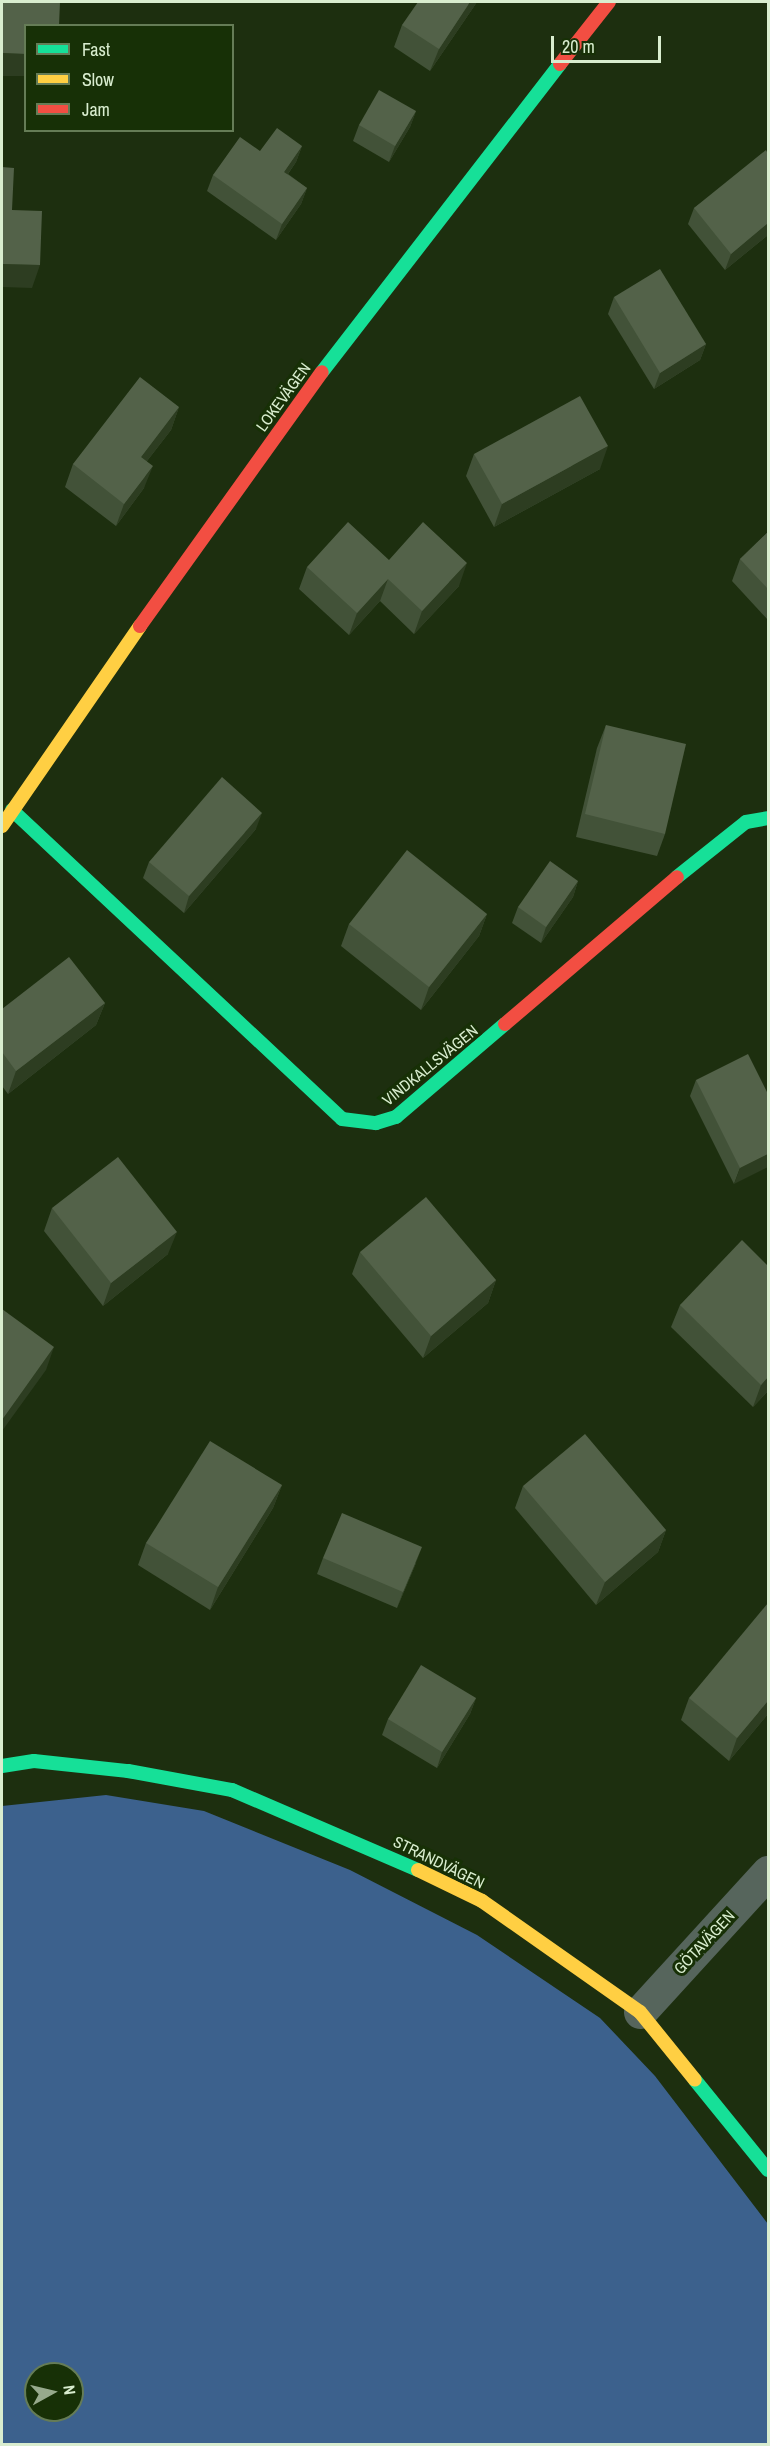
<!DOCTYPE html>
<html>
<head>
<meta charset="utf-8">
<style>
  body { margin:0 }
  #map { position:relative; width:770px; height:2446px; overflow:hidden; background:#1d2f0f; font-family:"Archivo Narrow",sans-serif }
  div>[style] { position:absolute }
  .water>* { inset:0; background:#3c618d }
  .street>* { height:33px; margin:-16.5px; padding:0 16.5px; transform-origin:16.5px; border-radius:16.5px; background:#56655c }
  .fast>* { height:14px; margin:-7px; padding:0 7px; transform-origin:7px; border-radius:7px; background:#16e098 }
  .slow>* { height:14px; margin:-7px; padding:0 7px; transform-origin:7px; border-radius:7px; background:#ffcf43 }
  .jam>* { height:14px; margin:-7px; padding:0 7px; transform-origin:7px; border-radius:7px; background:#f24e42 }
  .wall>* { inset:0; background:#425238 }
  .shaded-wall>* { inset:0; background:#2d3d21 }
  .building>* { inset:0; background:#536249 }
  span { translate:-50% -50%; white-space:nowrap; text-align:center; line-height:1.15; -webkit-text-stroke:6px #173006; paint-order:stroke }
  .street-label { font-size:16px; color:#d9edcf }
  .frame { position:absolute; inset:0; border:3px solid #d9edcf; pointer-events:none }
  .legend { position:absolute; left:24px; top:24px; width:210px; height:108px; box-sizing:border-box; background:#173006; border:2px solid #657c56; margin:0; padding:8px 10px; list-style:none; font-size:18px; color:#d9edcf }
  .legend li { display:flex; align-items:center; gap:12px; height:30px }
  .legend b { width:30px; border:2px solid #657c56 }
  .north { position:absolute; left:24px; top:2362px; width:60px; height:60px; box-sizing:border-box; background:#173006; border:2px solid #657c56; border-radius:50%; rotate:82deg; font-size:16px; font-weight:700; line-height:24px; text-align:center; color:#d9edcf }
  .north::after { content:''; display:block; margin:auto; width:21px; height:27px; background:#97aa8c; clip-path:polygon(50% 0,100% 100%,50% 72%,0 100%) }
  .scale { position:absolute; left:551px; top:36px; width:110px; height:27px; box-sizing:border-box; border:3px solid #d9edcf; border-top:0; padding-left:8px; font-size:18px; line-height:21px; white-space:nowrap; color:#d9edcf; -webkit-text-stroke:4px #173006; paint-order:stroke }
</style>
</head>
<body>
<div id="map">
  <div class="water">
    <div style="clip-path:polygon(evenodd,106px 1795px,204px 1811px,350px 1870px,477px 1935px,600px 2018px,655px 2076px,768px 2224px,768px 2444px,2px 2444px,2px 1806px,106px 1795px,36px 2374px,72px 2374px,72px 2410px,36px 2410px,36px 2374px)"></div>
  </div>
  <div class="street">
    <div style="left:640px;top:2012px;width:190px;rotate:-47.6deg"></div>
  </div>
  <div class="fast">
    <div style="left:322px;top:372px;width:389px;rotate:-52.3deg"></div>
    <div style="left:12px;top:810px;width:452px;rotate:43.1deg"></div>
    <div style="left:342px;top:1119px;width:34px;rotate:7deg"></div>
    <div style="left:376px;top:1123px;width:21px;rotate:-17deg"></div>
    <div style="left:396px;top:1117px;width:143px;rotate:-40.5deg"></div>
    <div style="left:677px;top:877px;width:88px;rotate:-38.6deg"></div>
    <div style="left:746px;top:822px;width:22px;rotate:-10deg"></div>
    <div style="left:2px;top:1766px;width:32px;rotate:-9deg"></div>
    <div style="left:34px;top:1761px;width:95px;rotate:6.1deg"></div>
    <div style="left:128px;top:1771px;width:106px;rotate:10.4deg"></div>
    <div style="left:232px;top:1790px;width:202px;rotate:23.3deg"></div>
    <div style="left:695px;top:2080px;width:116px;rotate:51deg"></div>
  </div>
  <div class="slow">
    <div style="left:2px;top:826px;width:243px;rotate:-55.4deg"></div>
    <div style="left:418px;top:1870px;width:71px;rotate:25.8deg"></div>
    <div style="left:482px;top:1901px;width:193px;rotate:35.1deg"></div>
    <div style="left:640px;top:2012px;width:87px;rotate:51deg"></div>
  </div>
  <div class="jam">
    <div style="left:560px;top:64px;width:79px;rotate:-51.7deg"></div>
    <div style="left:140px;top:626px;width:312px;rotate:-54.4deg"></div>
    <div style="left:505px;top:1024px;width:226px;rotate:-40.5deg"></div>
  </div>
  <div class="wall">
    <div style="clip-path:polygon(477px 2px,430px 71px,394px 47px,402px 25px)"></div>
    <div style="clip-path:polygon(416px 111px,410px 127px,389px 162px,353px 141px,359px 125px)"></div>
    <div style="clip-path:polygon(302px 146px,296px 162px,288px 174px,307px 188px,301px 204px,276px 240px,207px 191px,213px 175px,260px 151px)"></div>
    <div style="clip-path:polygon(768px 154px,768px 235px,725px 270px,688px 224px,694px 208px)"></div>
    <div style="clip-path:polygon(614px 297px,706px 344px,700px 360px,654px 389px,608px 314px)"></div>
    <div style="clip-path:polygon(179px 407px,171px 430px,147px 461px,144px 488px,116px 526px,65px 487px,73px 464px)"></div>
    <div style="clip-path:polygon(474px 454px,600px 469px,494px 527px,466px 476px)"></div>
    <div style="clip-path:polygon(768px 532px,768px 620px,732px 581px,740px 559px)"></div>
    <div style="clip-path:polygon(389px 560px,459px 586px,414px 634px,380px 601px,349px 635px,299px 589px,307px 567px)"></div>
    <div style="clip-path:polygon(606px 725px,665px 834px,657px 856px,576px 837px,597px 748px)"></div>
    <div style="clip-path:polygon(256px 829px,184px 913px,143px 878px,149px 862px)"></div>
    <div style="clip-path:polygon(578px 881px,573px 897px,541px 943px,512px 923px,518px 907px)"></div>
    <div style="clip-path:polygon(487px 914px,479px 936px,421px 1010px,341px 946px,349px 924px)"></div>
    <div style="clip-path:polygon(105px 1003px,96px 1025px,8px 1094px,2px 1086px,2px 1009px)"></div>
    <div style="clip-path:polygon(696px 1080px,768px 1094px,734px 1184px,690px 1096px)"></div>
    <div style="clip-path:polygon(52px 1208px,168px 1254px,103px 1306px,44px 1231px)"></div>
    <div style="clip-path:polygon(360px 1252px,496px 1280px,488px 1303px,423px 1358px,352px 1274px)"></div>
    <div style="clip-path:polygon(768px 1266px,768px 1391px,753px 1407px,671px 1327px,680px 1305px)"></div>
    <div style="clip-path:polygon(282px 1485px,273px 1508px,210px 1610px,138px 1565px,146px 1543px)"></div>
    <div style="clip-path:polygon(523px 1486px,666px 1530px,658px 1552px,596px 1605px,515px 1508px)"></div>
    <div style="clip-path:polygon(323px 1558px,416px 1563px,397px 1608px,317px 1574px)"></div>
    <div style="clip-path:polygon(476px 1698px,470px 1714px,437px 1768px,382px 1735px,388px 1719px)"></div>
    <div style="clip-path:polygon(689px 1698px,768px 1714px,729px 1761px,681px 1720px)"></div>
  </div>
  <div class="shaded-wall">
    <div style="clip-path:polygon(470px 2px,477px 2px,430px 71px,439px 49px)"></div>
    <div style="clip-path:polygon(2px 53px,26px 54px,26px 76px,2px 76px)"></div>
    <div style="clip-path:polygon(416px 111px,410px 127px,389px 162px,395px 146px)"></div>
    <div style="clip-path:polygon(302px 146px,296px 162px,278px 188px,284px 172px)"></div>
    <div style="clip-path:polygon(307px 188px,301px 204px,276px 240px,282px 224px)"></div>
    <div style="clip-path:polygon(768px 223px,768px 235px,725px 270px,731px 254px)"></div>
    <div style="clip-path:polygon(2px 264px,40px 265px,32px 288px,2px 287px)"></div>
    <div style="clip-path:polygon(706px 344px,700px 360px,654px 389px,660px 373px)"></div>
    <div style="clip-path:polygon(179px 407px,171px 430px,133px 479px,141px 457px)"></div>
    <div style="clip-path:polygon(608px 446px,600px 469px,494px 527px,502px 504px)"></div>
    <div style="clip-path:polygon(153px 466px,144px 488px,116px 526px,124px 504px)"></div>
    <div style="clip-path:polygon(467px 563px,459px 586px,414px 634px,422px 611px)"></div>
    <div style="clip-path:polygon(388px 579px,380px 601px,349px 635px,357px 613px)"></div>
    <div style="clip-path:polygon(262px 813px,256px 829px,184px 913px,189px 896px)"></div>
    <div style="clip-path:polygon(578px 881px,573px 897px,541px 943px,546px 927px)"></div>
    <div style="clip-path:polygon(487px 914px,479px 936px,421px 1010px,429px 987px)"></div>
    <div style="clip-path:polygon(105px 1003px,96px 1025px,8px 1094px,16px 1071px)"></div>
    <div style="clip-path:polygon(768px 1154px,768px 1167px,734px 1184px,740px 1168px)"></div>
    <div style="clip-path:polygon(177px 1232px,168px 1254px,103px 1306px,111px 1283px)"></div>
    <div style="clip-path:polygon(496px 1280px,488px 1303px,423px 1358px,431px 1336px)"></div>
    <div style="clip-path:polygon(54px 1347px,46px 1370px,2px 1431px,2px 1420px)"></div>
    <div style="clip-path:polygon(768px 1377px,768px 1391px,753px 1407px,761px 1385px)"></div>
    <div style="clip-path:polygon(282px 1485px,273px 1508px,210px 1610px,218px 1587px)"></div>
    <div style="clip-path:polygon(666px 1530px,658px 1552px,596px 1605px,605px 1582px)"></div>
    <div style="clip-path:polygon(422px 1547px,416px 1563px,397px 1608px,403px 1592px)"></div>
    <div style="clip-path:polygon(476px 1698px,470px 1714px,437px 1768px,442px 1752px)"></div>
    <div style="clip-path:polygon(768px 1701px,768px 1714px,729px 1761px,737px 1738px)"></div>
  </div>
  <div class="building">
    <div style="clip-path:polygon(2px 2px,60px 2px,59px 26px,26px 26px,26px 54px,2px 53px)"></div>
    <div style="clip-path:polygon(418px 2px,470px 2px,439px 49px,402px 25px)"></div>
    <div style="clip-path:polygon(379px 90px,416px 111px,395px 146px,359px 125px)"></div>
    <div style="clip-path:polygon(277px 128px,302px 146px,284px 172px,307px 188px,282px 224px,213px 175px,240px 137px,260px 151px)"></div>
    <div style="clip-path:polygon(766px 150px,768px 154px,768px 223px,731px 254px,694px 208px)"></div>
    <div style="clip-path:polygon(2px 167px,14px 168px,12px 210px,42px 211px,40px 265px,2px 264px)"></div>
    <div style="clip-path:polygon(660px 269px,706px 344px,660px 373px,614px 297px)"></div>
    <div style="clip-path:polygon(140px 377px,179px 407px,141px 457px,153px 466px,124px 504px,73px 464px)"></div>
    <div style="clip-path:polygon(580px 396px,608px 446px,502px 504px,474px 454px)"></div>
    <div style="clip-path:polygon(348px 522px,389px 560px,423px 522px,467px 563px,422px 611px,388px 579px,357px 613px,307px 567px)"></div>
    <div style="clip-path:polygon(768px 532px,768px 589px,740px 559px)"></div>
    <div style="clip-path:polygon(606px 725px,686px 744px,665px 834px,585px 814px)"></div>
    <div style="clip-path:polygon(222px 777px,262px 813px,189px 896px,149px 862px)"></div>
    <div style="clip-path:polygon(407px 850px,487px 914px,429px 987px,349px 924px)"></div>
    <div style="clip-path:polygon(550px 861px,578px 881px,546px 927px,518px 907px)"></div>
    <div style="clip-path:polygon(69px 957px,105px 1003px,16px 1071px,2px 1052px,2px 1009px)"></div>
    <div style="clip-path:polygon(748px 1054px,768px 1094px,768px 1154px,740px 1168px,696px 1080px)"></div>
    <div style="clip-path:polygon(118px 1157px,177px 1232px,111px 1283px,52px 1208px)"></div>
    <div style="clip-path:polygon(426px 1197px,496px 1280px,431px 1336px,360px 1252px)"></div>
    <div style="clip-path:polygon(742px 1240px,768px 1266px,768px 1377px,761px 1385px,680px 1305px)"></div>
    <div style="clip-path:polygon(2px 1309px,54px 1347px,2px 1420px)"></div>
    <div style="clip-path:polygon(585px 1434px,666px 1530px,605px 1582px,523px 1486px)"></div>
    <div style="clip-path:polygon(210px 1441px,282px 1485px,218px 1587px,146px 1543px)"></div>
    <div style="clip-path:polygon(342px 1513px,422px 1547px,403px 1592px,323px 1558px)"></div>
    <div style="clip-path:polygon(768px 1603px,768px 1701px,737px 1738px,689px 1698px)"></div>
    <div style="clip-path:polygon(421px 1665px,476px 1698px,442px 1752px,388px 1719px)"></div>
  </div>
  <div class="street-label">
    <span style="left:283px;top:397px;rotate:-54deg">LOKEVÄGEN</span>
    <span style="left:430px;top:1065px;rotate:-39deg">VINDKALLSVÄGEN</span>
    <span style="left:439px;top:1862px;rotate:26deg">STRANDVÄGEN</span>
    <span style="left:704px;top:1942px;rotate:-47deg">GÖTAVÄGEN</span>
  </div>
  <div class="frame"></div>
  <ul class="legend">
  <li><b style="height:8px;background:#16e098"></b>Fast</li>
  <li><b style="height:8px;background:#ffcf43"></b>Slow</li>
  <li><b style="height:8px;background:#f24e42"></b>Jam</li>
  </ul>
  <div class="north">N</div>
  <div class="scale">20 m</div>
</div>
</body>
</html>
